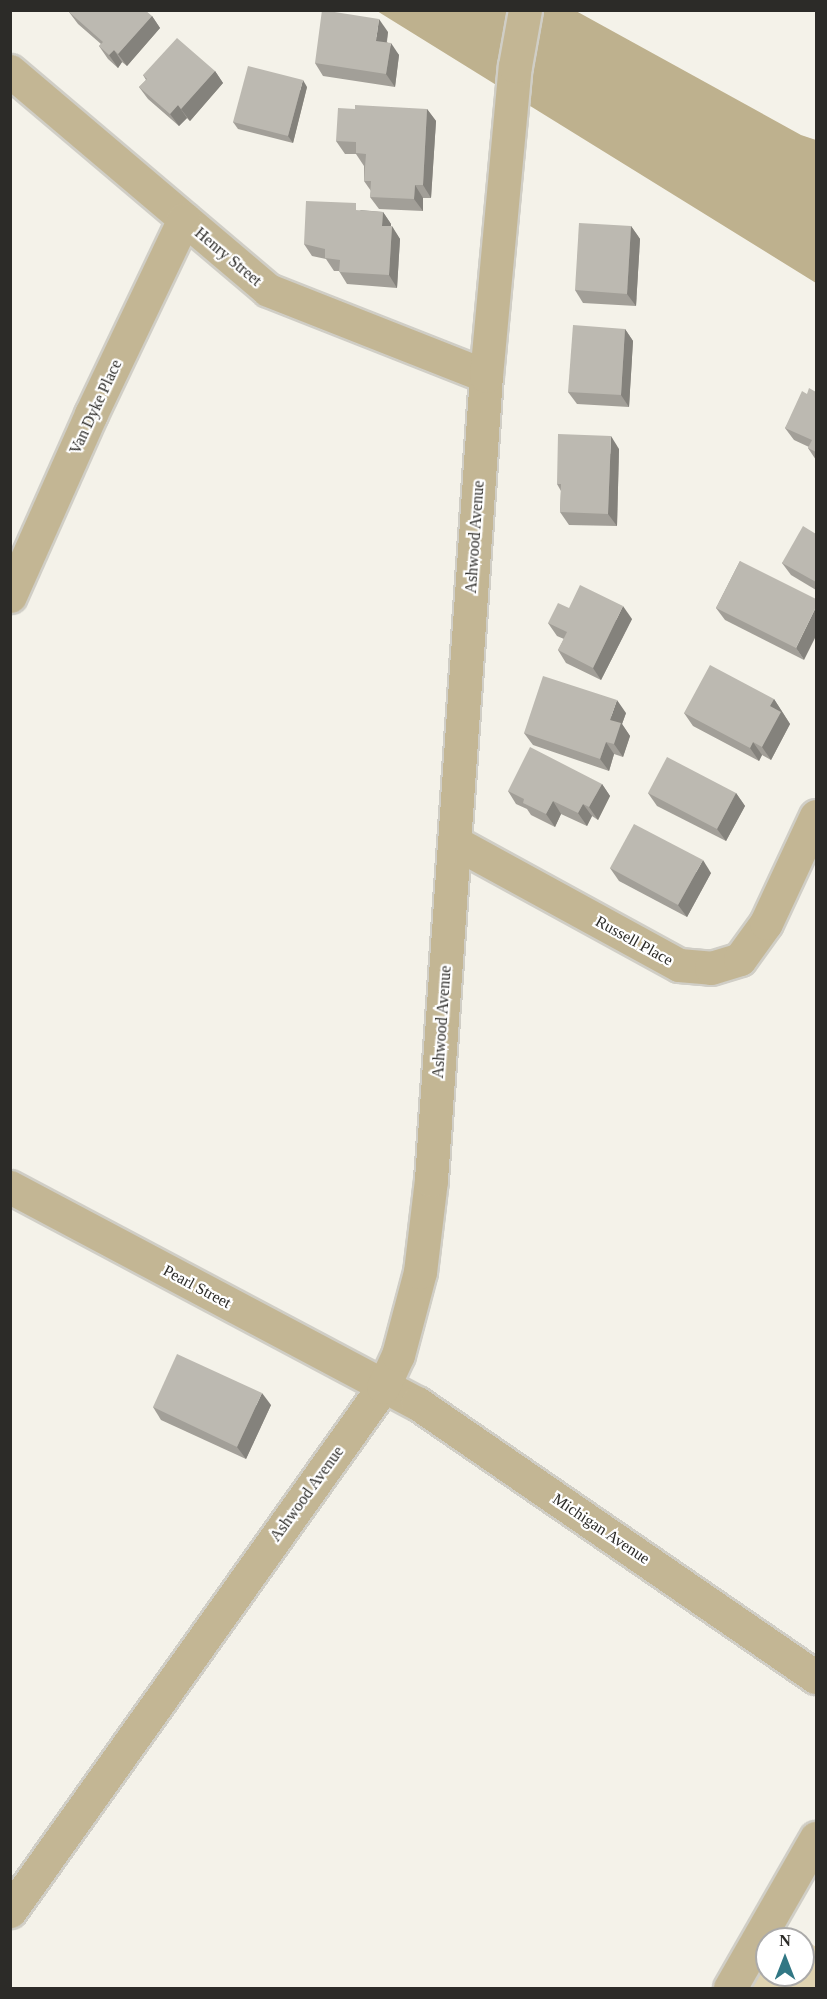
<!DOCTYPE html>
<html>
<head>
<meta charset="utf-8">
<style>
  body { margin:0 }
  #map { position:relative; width:827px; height:1999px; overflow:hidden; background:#f4f2e9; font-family:"Times New Roman",serif }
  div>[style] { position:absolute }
  .green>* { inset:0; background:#dfd3b1 }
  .forest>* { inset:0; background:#beb18e }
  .roads { filter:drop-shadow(2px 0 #d0cec6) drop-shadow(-2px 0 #d0cec6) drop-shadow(0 2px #d0cec6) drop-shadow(0 -2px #d0cec6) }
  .minor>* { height:33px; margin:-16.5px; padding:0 16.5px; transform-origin:16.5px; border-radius:16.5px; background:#c3b694 }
  .tertiary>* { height:33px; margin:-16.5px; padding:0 16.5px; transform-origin:16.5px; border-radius:16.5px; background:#c3b694 }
  .wall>* { inset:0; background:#a29f98 }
  .shaded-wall>* { inset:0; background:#84827c }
  .building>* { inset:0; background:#bcb9b1 }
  span { translate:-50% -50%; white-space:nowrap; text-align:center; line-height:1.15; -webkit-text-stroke:4.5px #fff; paint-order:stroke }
  .street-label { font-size:16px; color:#2c2b28 }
  .frame { position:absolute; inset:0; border:12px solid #2c2b28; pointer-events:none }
  .north { position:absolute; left:755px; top:1927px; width:60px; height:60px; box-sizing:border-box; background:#fff; border:2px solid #abaaa9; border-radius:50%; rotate:0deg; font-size:16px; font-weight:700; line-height:24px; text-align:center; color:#2c2b28 }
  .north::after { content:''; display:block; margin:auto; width:21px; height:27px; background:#317784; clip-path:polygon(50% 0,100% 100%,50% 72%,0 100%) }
</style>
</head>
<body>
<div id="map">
  <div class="green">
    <div style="clip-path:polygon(784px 1925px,816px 1947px,816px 1988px,746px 1988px,767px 1954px,767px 1975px,803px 1975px,803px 1939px,776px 1939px)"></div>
  </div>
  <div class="forest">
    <div style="clip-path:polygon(377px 11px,576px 11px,801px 135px,816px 140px,816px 283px)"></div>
  </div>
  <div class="roads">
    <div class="minor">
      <div style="left:10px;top:71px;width:338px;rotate:40.3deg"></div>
      <div style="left:268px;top:290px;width:234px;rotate:21.5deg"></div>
      <div style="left:10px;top:596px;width:199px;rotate:-66deg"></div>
      <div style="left:91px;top:414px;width:216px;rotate:-64.5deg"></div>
      <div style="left:456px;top:843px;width:254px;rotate:28.7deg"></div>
      <div style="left:679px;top:965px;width:32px;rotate:5deg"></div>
      <div style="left:711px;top:968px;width:30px;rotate:-17deg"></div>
      <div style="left:740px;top:959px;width:44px;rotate:-54.2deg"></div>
      <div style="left:766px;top:923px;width:118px;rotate:-65deg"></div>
      <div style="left:10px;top:1187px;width:461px;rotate:28deg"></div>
      <div style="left:417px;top:1403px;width:484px;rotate:34.5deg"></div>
      <div style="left:730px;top:1988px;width:173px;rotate:-60.2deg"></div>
    </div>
    <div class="tertiary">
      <div style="left:10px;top:1911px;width:643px;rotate:-54.56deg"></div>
      <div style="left:383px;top:1387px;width:35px;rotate:-65deg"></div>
      <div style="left:398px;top:1355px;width:86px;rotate:-75.2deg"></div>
      <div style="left:420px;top:1272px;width:93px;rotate:-83.2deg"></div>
      <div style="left:431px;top:1180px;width:806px;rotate:-86.09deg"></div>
      <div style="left:486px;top:376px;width:311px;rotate:-84.7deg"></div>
      <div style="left:515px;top:66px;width:57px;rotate:-79.9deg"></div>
    </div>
  </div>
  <div class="wall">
    <div style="clip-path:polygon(69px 12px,152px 16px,160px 28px,127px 66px,122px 62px,118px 68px,108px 59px,99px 46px,101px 44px,78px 24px)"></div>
    <div style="clip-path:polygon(388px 32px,387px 42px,399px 55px,395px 87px,323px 76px,315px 63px)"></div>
    <div style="clip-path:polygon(215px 71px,223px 83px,190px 121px,187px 118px,179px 126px,148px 99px,139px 87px,146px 80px,143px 75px)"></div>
    <div style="clip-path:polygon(307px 87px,293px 143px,238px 129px,233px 122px)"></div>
    <div style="clip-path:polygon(355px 109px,427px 109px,436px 121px,431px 198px,423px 198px,423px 211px,379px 209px,370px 197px,371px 191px,364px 181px,364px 166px,356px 154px,345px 154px,336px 141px)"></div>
    <div style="clip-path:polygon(361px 210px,383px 212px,391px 224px,391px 226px,400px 239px,397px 288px,347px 284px,339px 271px,334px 271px,326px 259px,312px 256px,304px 244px)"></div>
    <div style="clip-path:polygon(631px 226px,640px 239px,636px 306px,583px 303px,575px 290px)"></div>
    <div style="clip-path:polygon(625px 329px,633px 341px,629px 407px,577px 404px,568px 392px)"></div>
    <div style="clip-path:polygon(816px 392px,816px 460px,808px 448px,809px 447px,794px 440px,785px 428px,807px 394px)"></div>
    <div style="clip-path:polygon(619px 449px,617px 526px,569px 525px,560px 512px,561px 491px,557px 484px)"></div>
    <div style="clip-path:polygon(816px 534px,816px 590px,791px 575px,782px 563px)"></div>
    <div style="clip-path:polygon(740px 561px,804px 660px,725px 620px,716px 608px)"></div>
    <div style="clip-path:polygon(632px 619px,601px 680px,566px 663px,558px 650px,564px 639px,557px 636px,548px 623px)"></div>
    <div style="clip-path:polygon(774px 699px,790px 724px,771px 760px,762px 755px,759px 761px,693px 726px,684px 713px)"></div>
    <div style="clip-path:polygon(626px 713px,622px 724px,630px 736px,623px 757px,614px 754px,609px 771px,533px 745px,524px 733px)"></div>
    <div style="clip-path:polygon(602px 784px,610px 796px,598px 820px,592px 816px,587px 826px,561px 814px,555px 827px,531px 815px,527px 809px,516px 804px,508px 791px)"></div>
    <div style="clip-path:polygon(648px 793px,736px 793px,745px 806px,726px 841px,657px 806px)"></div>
    <div style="clip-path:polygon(610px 868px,711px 873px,687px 917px,619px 881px)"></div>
    <div style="clip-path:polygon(271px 1405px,246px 1459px,161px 1420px,153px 1407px)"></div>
  </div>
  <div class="shaded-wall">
    <div style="clip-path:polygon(152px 16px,160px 28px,127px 66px,118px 54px)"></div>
    <div style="clip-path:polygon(379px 19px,388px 32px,385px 53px,376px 41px)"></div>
    <div style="clip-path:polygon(391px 43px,399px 55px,395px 87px,386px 74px)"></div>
    <div style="clip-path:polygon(114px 50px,122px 62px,118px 68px,109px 55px)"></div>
    <div style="clip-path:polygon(215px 71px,223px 83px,190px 121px,181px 109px)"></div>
    <div style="clip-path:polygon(303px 80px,307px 87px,293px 143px,288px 136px)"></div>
    <div style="clip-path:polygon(178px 105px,187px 118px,179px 126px,170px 114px)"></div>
    <div style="clip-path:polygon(427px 109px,436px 121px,431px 198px,423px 185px)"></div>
    <div style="clip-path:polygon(415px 185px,423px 198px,423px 211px,414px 199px)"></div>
    <div style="clip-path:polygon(383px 212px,391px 224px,390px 238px,382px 226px)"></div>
    <div style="clip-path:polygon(392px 226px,400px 239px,397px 288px,389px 275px)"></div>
    <div style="clip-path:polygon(631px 226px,640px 239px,636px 306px,627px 294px)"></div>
    <div style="clip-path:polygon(625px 329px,633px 341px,629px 407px,621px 395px)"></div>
    <div style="clip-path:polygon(611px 436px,619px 449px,617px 526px,608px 514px)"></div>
    <div style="clip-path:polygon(623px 606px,632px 619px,601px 680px,593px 668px)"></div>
    <div style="clip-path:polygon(816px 607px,816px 636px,804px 660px,796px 648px)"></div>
    <div style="clip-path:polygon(774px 699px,790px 724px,771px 760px,762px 747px,770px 706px)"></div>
    <div style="clip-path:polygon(617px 700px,626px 713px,622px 724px,630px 736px,623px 757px,614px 744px,610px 720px)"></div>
    <div style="clip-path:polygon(606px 742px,614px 754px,609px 771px,600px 759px)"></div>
    <div style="clip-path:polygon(753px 742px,762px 755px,759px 761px,750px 748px)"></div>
    <div style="clip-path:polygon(602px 784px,610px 796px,598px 820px,589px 807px)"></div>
    <div style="clip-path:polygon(736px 793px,745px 806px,726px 841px,717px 829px)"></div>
    <div style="clip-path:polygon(553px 801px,561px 814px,555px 827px,546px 814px)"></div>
    <div style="clip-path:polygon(583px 804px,592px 816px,587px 826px,578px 813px)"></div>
    <div style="clip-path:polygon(703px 860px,711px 873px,687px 917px,678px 905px)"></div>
    <div style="clip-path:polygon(262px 1393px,271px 1405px,246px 1459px,237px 1447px)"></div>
  </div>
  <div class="building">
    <div style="clip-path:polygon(70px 10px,145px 10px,152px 16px,118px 54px,114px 50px,109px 55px,99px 46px,103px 42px,69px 12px)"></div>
    <div style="clip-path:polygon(322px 10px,379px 19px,376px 41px,391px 43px,386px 74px,315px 63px)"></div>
    <div style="clip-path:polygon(177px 38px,215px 71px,181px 109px,178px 105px,170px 114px,139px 87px,147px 79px,143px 75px)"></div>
    <div style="clip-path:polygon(248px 66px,303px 80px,288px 136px,233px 122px)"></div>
    <div style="clip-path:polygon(355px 105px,427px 109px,423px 185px,415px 185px,414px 199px,370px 197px,371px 181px,364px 181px,366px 154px,356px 153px,356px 142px,336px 141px,338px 108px,355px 109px)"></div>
    <div style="clip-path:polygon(306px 201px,356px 203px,356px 210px,383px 212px,382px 226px,392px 226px,389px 275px,339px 272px,340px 260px,325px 258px,325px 249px,304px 244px)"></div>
    <div style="clip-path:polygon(579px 223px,631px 226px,627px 294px,575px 290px)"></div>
    <div style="clip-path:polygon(573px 325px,625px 329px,621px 395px,568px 392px)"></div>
    <div style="clip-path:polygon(809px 388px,816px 392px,816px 452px,808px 448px,812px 440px,785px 428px,802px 391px,807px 394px)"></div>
    <div style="clip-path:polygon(558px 434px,611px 436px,608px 514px,560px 512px,561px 484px,557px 484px)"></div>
    <div style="clip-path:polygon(803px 526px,816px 534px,816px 582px,782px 563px)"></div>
    <div style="clip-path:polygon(740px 561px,816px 599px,816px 607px,796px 648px,716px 608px)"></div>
    <div style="clip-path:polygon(580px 585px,623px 606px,593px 668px,558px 650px,567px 632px,548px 623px,558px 603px,569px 608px)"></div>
    <div style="clip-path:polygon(710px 665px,774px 699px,770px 706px,781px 712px,762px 747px,753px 742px,750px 748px,684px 713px)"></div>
    <div style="clip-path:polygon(543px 676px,617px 700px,610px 720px,621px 723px,614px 744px,606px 742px,600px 759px,524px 733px)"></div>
    <div style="clip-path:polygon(530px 747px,602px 784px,589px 807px,583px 804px,578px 813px,553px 801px,546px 814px,523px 803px,524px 799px,508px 791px)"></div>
    <div style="clip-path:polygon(667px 757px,736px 793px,717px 829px,648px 793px)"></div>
    <div style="clip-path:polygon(634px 824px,703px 860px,678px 905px,610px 868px)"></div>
    <div style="clip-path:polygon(177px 1354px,262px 1393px,237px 1447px,153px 1407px)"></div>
  </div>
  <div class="street-label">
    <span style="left:228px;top:257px;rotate:40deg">Henry Street</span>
    <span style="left:96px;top:407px;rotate:-65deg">Van Dyke Place</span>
    <span style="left:475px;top:537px;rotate:-86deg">Ashwood Avenue</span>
    <span style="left:634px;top:941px;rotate:29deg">Russell Place</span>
    <span style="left:442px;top:1022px;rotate:-86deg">Ashwood Avenue</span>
    <span style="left:197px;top:1287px;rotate:28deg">Pearl Street</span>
    <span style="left:307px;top:1494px;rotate:-54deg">Ashwood Avenue</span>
    <span style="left:601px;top:1529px;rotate:34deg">Michigan Avenue</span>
  </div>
  <div class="frame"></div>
  <div class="north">N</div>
</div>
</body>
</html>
